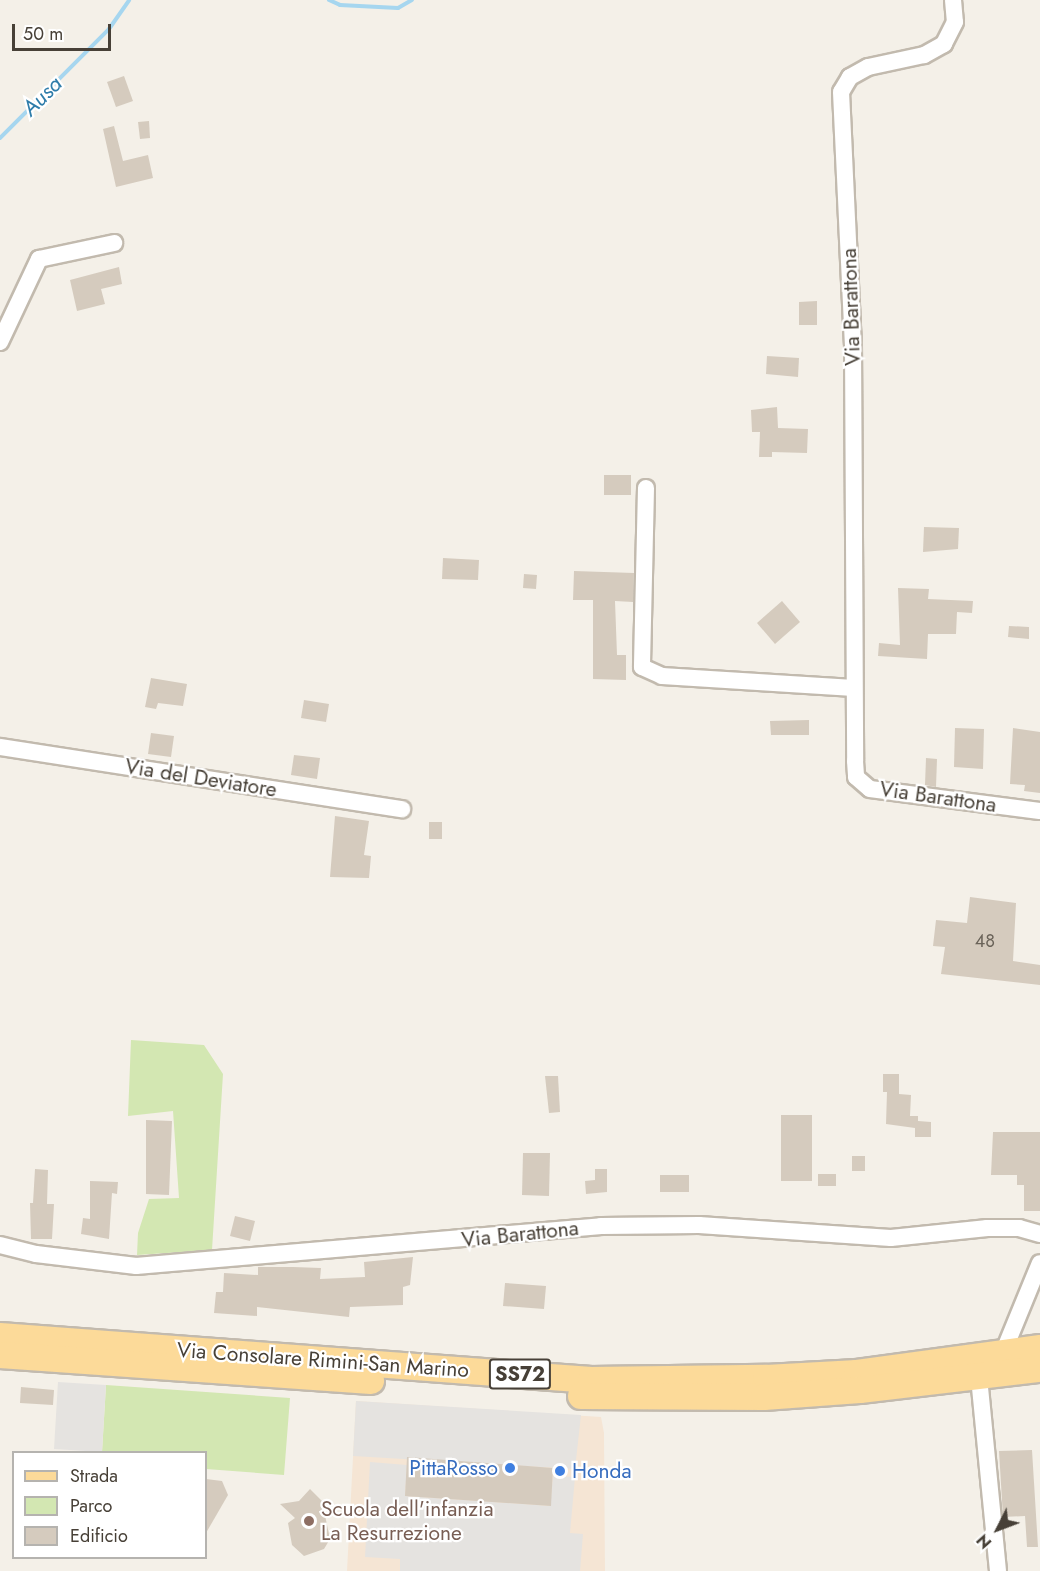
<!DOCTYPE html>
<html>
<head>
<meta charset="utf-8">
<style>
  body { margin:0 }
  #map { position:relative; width:1040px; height:1571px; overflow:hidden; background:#f4f0e8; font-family:Jost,sans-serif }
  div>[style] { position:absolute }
  .commercial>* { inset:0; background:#f5e5d4 }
  .green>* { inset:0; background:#d3e7b2 }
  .parking>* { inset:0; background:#e5e3e0 }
  .stream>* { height:4px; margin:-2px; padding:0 2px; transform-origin:2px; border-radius:2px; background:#a6d6ef }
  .building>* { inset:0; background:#d5cbbe }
  .roads { filter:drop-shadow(2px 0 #c2baae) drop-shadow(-2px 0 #c2baae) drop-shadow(0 2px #c2baae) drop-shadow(0 -2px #c2baae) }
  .minor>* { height:16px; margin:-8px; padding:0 8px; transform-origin:8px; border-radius:8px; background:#fff }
  .primary>* { height:26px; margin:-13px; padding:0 13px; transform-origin:13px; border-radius:13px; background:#fcda99 }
  .dots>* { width:16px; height:16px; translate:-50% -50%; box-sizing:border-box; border:3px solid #fff; border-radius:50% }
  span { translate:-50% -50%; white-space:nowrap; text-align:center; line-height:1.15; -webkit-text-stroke:4.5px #fff; paint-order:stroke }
  .number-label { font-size:18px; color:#6a6359 }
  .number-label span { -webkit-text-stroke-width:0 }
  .shield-label span { padding:2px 4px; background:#fff; border:2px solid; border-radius:4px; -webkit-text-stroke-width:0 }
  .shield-label { font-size:20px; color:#474037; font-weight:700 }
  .street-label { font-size:21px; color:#474037 }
  .shop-label { font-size:21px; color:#366cbe }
  .right { translate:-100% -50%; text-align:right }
  .left { translate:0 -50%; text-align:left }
  .education-label { font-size:21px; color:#785e54 }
  .water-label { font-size:22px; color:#2f7daa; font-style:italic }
  .legend { position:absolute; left:12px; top:1451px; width:195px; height:108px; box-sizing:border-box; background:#fff; border:2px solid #b5b3af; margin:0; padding:8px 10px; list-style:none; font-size:18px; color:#474037 }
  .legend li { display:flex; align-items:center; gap:12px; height:30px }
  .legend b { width:30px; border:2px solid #b5b3af }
  .north { position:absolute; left:968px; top:1499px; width:60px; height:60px; -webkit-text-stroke:4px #fff; paint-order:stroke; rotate:228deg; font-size:16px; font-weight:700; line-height:24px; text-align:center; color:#474037 }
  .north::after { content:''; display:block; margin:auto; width:21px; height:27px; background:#474037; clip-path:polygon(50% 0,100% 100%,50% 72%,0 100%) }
  .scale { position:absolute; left:12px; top:24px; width:99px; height:27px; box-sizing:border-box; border:3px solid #474037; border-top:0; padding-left:8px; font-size:18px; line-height:21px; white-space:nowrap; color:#474037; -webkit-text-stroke:4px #fff; paint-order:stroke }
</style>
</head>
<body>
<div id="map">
  <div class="commercial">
    <div style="clip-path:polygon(356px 1401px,601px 1417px,604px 1433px,605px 1571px,347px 1571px)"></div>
  </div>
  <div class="green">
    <div style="clip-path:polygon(131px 1040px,204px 1045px,223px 1074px,212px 1250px,137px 1255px,138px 1233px,149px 1199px,179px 1198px,173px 1111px,128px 1116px)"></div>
    <div style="clip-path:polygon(106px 1385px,290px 1398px,284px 1475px,206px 1469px,206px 1452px,102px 1452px)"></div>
  </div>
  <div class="parking">
    <div style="clip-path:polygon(58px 1382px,106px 1385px,102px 1452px,54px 1449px)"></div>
    <div style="clip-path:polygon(356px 1401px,581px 1415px,575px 1469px,353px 1456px)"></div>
    <div style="clip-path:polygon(370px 1462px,407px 1465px,405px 1496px,550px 1506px,553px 1476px,575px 1477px,570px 1533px,583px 1534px,580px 1571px,400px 1571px,400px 1559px,365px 1557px)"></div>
  </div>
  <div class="stream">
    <div style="left:329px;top:0;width:12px;rotate:24deg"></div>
    <div style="left:340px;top:5px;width:58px;rotate:3deg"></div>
    <div style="left:398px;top:8px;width:16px;rotate:-30deg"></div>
    <div style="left:0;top:138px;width:154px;rotate:-45deg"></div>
    <div style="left:109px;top:29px;width:35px;rotate:-55deg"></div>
  </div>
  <div class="building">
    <div style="clip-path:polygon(124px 76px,133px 101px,116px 107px,107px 82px)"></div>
    <div style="clip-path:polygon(149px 121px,150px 138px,140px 139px,138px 122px)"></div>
    <div style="clip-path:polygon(114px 126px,123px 161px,148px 155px,153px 178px,116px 187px,103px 129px)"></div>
    <div style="clip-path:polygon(119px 267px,122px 284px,101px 289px,105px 304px,77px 311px,70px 280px)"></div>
    <div style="clip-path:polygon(817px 301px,817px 325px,799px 325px,799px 302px)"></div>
    <div style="clip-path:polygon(767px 356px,799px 358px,798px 377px,766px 374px)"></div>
    <div style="clip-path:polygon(777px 407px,778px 428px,808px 429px,807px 453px,772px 452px,772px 457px,759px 457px,760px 432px,752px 432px,751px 410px)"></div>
    <div style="clip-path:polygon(604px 475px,631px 475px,631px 495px,604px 495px)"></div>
    <div style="clip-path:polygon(924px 527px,959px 528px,958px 549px,923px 552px)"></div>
    <div style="clip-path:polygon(443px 558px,479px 560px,478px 580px,442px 579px)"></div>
    <div style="clip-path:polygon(574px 571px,634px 573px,633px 602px,615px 601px,617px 655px,626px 655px,626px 680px,593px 679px,593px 600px,573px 600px)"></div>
    <div style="clip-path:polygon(524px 574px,537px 575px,536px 589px,523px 588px)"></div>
    <div style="clip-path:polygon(898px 588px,929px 589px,928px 599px,973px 601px,972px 613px,957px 612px,956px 634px,928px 634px,927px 659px,878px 656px,879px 643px,900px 645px)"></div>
    <div style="clip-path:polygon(782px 601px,800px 622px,775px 644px,757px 623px)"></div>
    <div style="clip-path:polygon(1009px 626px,1029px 627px,1029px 639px,1008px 637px)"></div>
    <div style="clip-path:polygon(151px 678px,187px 684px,183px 706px,158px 703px,156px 709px,145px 707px)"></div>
    <div style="clip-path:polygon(304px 700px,329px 704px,326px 722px,301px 718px)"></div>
    <div style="clip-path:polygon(809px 720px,809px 735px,771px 735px,770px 721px)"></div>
    <div style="clip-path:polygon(955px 728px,984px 729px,983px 769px,954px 767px)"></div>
    <div style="clip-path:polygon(1013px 728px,1040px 732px,1040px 793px,1024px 791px,1025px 785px,1010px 784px)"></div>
    <div style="clip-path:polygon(151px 733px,174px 736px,171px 757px,148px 754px)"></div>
    <div style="clip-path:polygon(294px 755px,320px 758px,317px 779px,291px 775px)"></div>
    <div style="clip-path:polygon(926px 758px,937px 759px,936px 787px,925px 785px)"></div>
    <div style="clip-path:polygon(335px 816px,369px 821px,364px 855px,371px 856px,369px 878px,330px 877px)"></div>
    <div style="clip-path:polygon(429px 822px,442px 822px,442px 839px,429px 839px)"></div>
    <div style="clip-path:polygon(970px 897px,1016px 903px,1013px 961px,1040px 965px,1040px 985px,941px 974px,945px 947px,933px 946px,936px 920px,967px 923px)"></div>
    <div style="clip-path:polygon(883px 1074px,899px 1074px,899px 1094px,911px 1095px,910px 1116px,918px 1116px,918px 1121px,931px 1122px,931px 1137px,915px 1137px,915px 1128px,886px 1124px,887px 1092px,883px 1092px)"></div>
    <div style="clip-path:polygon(545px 1076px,558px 1076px,560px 1112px,549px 1113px)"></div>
    <div style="clip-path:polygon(781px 1115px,812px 1115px,812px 1181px,781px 1181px)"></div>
    <div style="clip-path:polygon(146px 1120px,172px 1121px,169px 1195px,146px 1194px)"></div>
    <div style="clip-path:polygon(993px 1132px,1040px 1132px,1040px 1211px,1024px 1211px,1024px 1185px,1017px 1185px,1017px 1175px,991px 1175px)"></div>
    <div style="clip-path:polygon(523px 1153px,550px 1153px,549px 1196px,522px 1195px)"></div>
    <div style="clip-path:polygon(852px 1156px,865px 1156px,865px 1171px,852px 1171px)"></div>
    <div style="clip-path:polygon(35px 1169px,48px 1170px,47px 1204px,54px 1204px,52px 1239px,31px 1239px,30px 1203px,33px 1203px)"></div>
    <div style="clip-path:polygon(595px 1169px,607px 1169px,607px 1192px,586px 1194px,585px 1181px,595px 1180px)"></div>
    <div style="clip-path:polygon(818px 1174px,836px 1174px,836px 1186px,818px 1186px)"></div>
    <div style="clip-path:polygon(660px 1175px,689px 1175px,689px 1192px,660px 1192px)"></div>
    <div style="clip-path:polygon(90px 1181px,118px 1182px,117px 1194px,112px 1193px,109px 1239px,81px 1234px,83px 1218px,90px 1219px)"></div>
    <div style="clip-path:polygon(235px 1216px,255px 1221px,250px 1241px,230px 1236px)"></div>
    <div style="clip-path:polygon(413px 1257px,410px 1285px,403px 1287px,403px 1305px,350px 1307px,349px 1317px,257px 1307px,257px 1316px,214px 1313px,216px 1292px,223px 1292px,224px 1273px,258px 1275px,258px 1267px,293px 1267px,321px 1268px,320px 1279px,365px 1277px,364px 1262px)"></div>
    <div style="clip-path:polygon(505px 1283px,546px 1286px,544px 1309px,503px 1306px)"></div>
    <div style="clip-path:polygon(21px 1387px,54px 1390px,53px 1405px,20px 1403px)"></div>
    <div style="clip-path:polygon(1032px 1450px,1038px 1547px,1027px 1547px,1025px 1516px,1003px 1517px,999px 1451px)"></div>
    <div style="clip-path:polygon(407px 1457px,553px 1468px,551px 1506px,405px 1496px)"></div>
    <div style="clip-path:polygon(206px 1479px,222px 1481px,228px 1495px,206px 1533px)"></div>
    <div style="clip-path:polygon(310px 1489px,322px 1501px,330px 1539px,324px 1549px,304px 1556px,292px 1545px,288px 1523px,295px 1518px,280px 1504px,299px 1501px)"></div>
  </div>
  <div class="roads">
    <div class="minor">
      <div style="left:953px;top:0;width:22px;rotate:85deg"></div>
      <div style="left:955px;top:22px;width:25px;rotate:117deg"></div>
      <div style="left:944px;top:44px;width:23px;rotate:151deg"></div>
      <div style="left:924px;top:55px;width:57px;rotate:167.9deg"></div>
      <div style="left:868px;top:67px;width:21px;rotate:151deg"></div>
      <div style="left:850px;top:77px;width:17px;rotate:121deg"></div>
      <div style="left:841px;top:92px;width:253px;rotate:87.3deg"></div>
      <div style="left:853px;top:345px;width:416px;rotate:89.7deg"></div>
      <div style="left:855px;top:761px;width:16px;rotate:86deg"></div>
      <div style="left:856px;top:777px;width:18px;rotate:41deg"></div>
      <div style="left:870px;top:789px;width:171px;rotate:7.4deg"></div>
      <div style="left:0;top:342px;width:92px;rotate:-64.8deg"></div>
      <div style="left:39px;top:259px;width:77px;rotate:-12deg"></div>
      <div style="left:646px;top:488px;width:179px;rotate:91.3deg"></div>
      <div style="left:642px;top:667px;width:22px;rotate:24deg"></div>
      <div style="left:662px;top:676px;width:192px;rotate:3.6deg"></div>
      <div style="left:0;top:747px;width:407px;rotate:8.8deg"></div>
      <div style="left:0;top:1245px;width:37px;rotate:14deg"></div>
      <div style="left:36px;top:1254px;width:101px;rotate:6.8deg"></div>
      <div style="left:136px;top:1266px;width:467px;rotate:-4.9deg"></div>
      <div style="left:601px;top:1226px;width:98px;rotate:-0.6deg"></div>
      <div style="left:699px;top:1225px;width:192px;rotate:3.9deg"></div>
      <div style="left:891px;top:1238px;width:97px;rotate:-5.9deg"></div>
      <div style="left:987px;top:1228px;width:32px"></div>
      <div style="left:1019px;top:1228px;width:22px;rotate:16deg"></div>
      <div style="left:998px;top:1571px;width:196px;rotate:-95.6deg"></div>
      <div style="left:979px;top:1376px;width:33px;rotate:-44deg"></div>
      <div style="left:1003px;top:1353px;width:97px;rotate:-67.7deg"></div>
    </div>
    <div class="primary">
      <div style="left:0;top:1336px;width:593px;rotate:4.26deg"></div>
      <div style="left:591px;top:1380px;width:175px;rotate:-0.7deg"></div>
      <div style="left:766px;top:1378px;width:91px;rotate:-3.1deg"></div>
      <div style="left:857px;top:1373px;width:185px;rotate:-7.8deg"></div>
      <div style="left:0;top:1355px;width:372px;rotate:4deg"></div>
      <div style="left:581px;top:1396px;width:183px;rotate:0.3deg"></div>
      <div style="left:764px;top:1397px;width:96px;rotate:-4.2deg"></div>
      <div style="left:860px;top:1390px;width:181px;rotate:-6.7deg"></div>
    </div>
  </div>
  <div class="dots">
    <div style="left:510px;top:1468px;background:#3f7fe0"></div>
    <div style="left:560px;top:1471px;background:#3f7fe0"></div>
    <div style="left:309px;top:1521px;background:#8d6e63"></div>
  </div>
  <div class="number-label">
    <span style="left:985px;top:941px">48</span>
  </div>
  <div class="shield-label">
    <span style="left:520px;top:1374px">SS72</span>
  </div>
  <div class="street-label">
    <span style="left:851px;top:307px;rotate:-92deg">Via Barattona</span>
    <span style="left:201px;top:778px;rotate:9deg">Via del Deviatore</span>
    <span style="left:938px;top:797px;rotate:8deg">Via Barattona</span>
    <span style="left:520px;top:1234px;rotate:-6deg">Via Barattona</span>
    <span style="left:323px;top:1360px;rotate:4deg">Via Consolare Rimini-San Marino</span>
  </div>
  <div class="shop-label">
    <span class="right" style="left:498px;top:1468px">PittaRosso</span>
    <span class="left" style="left:572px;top:1471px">Honda</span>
  </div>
  <div class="education-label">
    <span class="left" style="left:321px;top:1521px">Scuola dell'infanzia<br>La Resurrezione</span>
  </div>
  <div class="water-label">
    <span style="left:42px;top:96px;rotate:-45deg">Ausa</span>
  </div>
  <ul class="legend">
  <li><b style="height:8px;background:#fcda99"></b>Strada</li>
  <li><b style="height:16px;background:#d3e7b2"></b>Parco</li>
  <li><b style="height:16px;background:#d5cbbe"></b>Edificio</li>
  </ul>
  <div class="north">N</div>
  <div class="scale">50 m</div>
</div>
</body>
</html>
